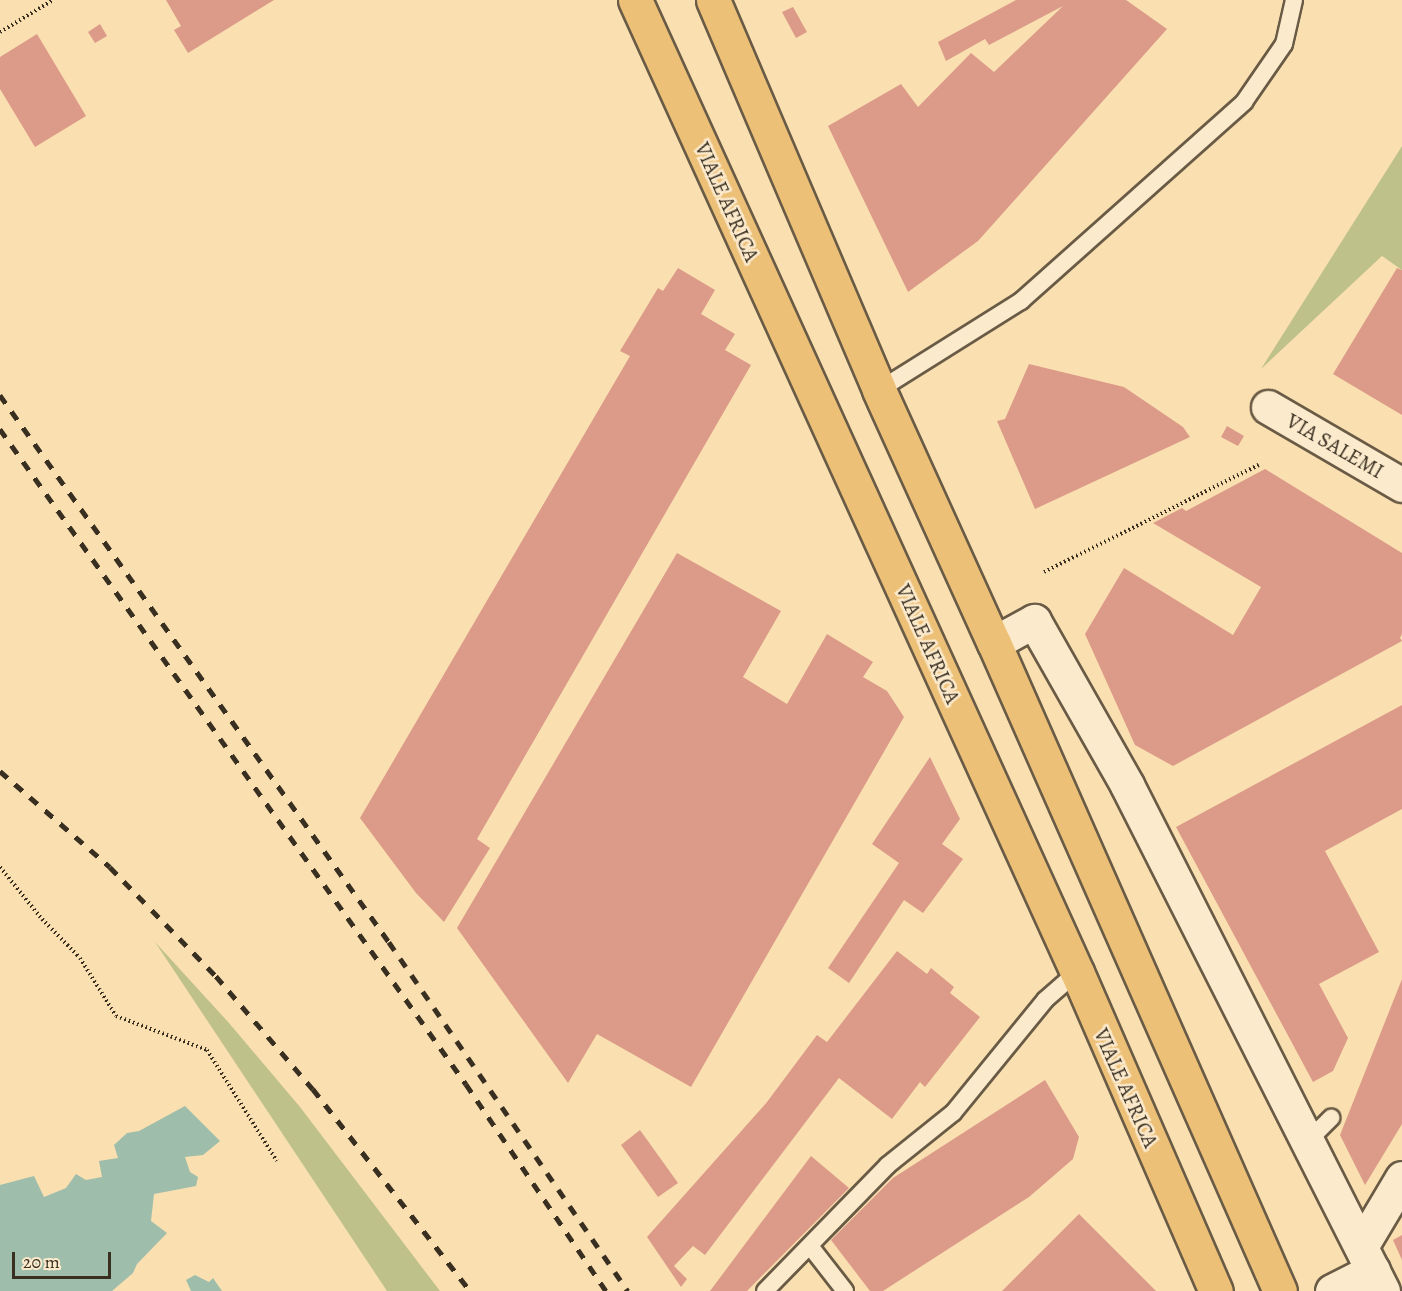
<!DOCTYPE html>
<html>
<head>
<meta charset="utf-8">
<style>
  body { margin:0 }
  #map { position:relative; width:1402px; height:1291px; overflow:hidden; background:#fadfb1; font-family:Alegreya,serif }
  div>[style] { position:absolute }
  .green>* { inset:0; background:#bfc18b }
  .water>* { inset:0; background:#9ebdaa }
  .building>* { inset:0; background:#dc9b88 }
  .path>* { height:4px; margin-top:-2px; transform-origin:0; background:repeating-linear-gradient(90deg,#392f21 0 1.5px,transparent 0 4.5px) }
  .roads { filter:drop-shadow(2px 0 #695b45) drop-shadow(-2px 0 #695b45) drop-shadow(0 2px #695b45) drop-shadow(0 -2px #695b45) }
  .service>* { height:16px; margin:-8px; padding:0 8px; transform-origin:8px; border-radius:8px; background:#fceacc }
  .minor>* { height:33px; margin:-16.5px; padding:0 16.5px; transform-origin:16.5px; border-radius:16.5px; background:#fceacc }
  .primary>* { height:33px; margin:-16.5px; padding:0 16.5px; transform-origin:16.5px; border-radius:16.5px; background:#edc078 }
  .rail>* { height:4.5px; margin-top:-2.25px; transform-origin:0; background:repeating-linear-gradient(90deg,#392f21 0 10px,transparent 0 20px) }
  span { translate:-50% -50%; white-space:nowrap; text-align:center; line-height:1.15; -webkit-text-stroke:5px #fceacc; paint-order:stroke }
  .street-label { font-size:21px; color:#392f21 }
  .scale { position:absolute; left:12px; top:1252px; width:99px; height:27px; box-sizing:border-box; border:3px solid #392f21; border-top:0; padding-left:8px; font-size:18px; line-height:21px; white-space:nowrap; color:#392f21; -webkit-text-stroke:4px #fceacc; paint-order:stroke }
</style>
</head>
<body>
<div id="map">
  <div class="green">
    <div style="clip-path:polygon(1402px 146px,1402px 270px,1382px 256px,1261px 369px)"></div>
    <div style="clip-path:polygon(155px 942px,229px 1023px,300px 1107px,440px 1291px,387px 1291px)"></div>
  </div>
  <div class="water">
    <div style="clip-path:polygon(185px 1106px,220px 1141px,203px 1155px,185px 1157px,190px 1172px,198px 1177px,196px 1186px,154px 1194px,151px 1221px,167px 1233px,137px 1264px,133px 1273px,112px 1291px,0 1291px,0 1185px,34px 1176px,44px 1197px,66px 1188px,76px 1174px,86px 1180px,102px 1177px,99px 1161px,118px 1158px,114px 1145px,127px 1133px,139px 1131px)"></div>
    <div style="clip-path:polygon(195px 1275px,209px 1282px,213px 1278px,222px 1291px,191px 1291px,186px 1280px)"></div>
  </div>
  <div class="building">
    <div style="clip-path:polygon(166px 0,274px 0,188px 53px,174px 30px,181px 26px)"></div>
    <div style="clip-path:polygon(1016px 0,1126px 0,1167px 29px,978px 241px,908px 292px,828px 126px,901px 84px,918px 107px,971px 53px,994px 72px,1063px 6px,989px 45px,985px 39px,946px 61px,938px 42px)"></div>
    <div style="clip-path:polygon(793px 7px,807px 32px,796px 38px,782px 12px)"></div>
    <div style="clip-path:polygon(100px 24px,107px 36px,95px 43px,88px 32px)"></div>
    <div style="clip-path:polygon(37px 34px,86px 116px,35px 147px,0 89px,0 57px)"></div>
    <div style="clip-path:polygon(678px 268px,715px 290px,701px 314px,735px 334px,725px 350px,751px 365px,477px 839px,490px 848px,444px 922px,416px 893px,360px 818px,630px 356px,620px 351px,658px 288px,663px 291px)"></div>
    <div style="clip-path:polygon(1397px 268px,1402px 270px,1402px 415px,1333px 374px)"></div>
    <div style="clip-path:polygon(1029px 364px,1124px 387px,1183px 427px,1190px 437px,1035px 509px,997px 421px,1005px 419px)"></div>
    <div style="clip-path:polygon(1227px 426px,1244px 436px,1238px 446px,1221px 437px)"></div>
    <div style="clip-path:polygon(1265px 469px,1402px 553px,1402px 634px,1400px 638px,1402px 641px,1173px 766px,1135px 745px,1085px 634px,1124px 568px,1233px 635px,1261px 587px,1153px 523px,1182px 508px,1186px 511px)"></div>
    <div style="clip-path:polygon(677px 553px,781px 611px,743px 677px,787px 704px,827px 634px,873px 662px,863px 677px,887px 691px,904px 717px,691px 1087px,597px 1034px,568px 1083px,457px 928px)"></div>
    <div style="clip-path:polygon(1402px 705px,1402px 809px,1325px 851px,1379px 952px,1319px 984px,1348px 1038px,1333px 1071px,1313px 1082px,1176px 827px)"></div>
    <div style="clip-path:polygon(930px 757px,960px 819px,942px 844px,963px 859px,923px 913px,904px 900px,849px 983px,828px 968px,899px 863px,872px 844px)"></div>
    <div style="clip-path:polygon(897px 951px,927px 974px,931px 968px,954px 987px,950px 993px,980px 1017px,925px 1087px,920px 1082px,892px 1119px,839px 1078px,705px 1255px,693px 1246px,674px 1266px,687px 1279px,681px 1287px,647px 1237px,767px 1102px,817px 1035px,827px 1042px)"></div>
    <div style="clip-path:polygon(1402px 979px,1402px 1124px,1365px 1185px,1340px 1135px)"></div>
    <div style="clip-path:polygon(1045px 1080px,1079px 1137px,1073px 1159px,1029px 1197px,883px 1291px,870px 1291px,831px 1240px,893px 1178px)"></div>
    <div style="clip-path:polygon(640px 1130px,678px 1183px,658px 1197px,621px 1145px)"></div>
    <div style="clip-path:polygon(811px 1156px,849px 1188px,747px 1291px,710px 1291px)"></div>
    <div style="clip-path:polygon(1079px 1214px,1156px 1291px,1002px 1291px)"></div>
    <div style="clip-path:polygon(1402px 1235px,1402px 1260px,1393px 1240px)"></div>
  </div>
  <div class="path">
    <div style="left:0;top:32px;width:62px;rotate:-31.1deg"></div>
    <div style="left:1044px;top:572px;width:240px;rotate:-26.5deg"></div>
    <div style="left:0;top:867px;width:67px;rotate:51.1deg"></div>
    <div style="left:42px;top:919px;width:54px;rotate:45.7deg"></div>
    <div style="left:80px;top:958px;width:68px;rotate:58.2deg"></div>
    <div style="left:116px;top:1016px;width:97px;rotate:20.5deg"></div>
    <div style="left:207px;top:1050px;width:131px;rotate:57.8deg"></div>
  </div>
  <div class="roads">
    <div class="service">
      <div style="left:879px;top:390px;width:168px;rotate:-32.1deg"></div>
      <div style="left:1021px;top:301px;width:299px;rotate:-41.7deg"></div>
      <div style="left:1244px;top:102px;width:70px;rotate:-55.4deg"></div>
      <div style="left:1284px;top:44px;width:45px;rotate:-77.2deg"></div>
      <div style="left:1308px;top:1141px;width:33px;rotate:-45deg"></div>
      <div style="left:810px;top:1246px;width:57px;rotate:52.1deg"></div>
      <div style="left:765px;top:1291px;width:176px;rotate:-45.7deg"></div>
      <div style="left:888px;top:1165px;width:83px;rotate:-38.7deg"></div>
      <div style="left:953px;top:1113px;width:146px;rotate:-50.8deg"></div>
      <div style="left:1045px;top:1000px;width:43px;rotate:-41.2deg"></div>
    </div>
    <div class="minor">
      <div style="left:1268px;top:407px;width:155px;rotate:30.2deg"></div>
      <div style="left:994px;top:643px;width:46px;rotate:-28.8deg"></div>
      <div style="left:1034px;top:621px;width:189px;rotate:60.4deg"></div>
      <div style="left:1127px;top:785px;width:567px;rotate:63.16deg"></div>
      <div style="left:1362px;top:1245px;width:78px;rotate:-59.2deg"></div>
      <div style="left:1332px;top:1291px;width:46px;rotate:-27.1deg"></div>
    </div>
    <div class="primary">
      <div style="left:635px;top:0;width:1068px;rotate:65.55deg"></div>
      <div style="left:1077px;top:972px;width:348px;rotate:66.5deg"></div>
      <div style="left:713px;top:0;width:424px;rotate:66.9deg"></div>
      <div style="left:879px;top:390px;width:278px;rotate:65.6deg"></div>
      <div style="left:994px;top:643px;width:708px;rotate:66.19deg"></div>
    </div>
  </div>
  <div class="rail">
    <div style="left:0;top:395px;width:671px;rotate:54.58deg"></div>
    <div style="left:389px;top:942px;width:423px;rotate:55.6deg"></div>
    <div style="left:0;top:429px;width:804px;rotate:54.57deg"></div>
    <div style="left:466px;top:1084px;width:250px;rotate:55.9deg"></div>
    <div style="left:0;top:771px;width:146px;rotate:41.1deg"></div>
    <div style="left:110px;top:867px;width:152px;rotate:45.8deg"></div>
    <div style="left:216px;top:976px;width:149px;rotate:49.4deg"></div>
    <div style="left:313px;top:1089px;width:256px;rotate:52.1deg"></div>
  </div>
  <div class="street-label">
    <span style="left:727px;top:202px;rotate:66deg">VIALE AFRICA</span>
    <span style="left:1335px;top:446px;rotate:30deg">VIA SALEMI</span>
    <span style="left:928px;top:644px;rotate:66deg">VIALE AFRICA</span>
    <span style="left:1126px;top:1088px;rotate:66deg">VIALE AFRICA</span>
  </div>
  <div class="scale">20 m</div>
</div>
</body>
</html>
